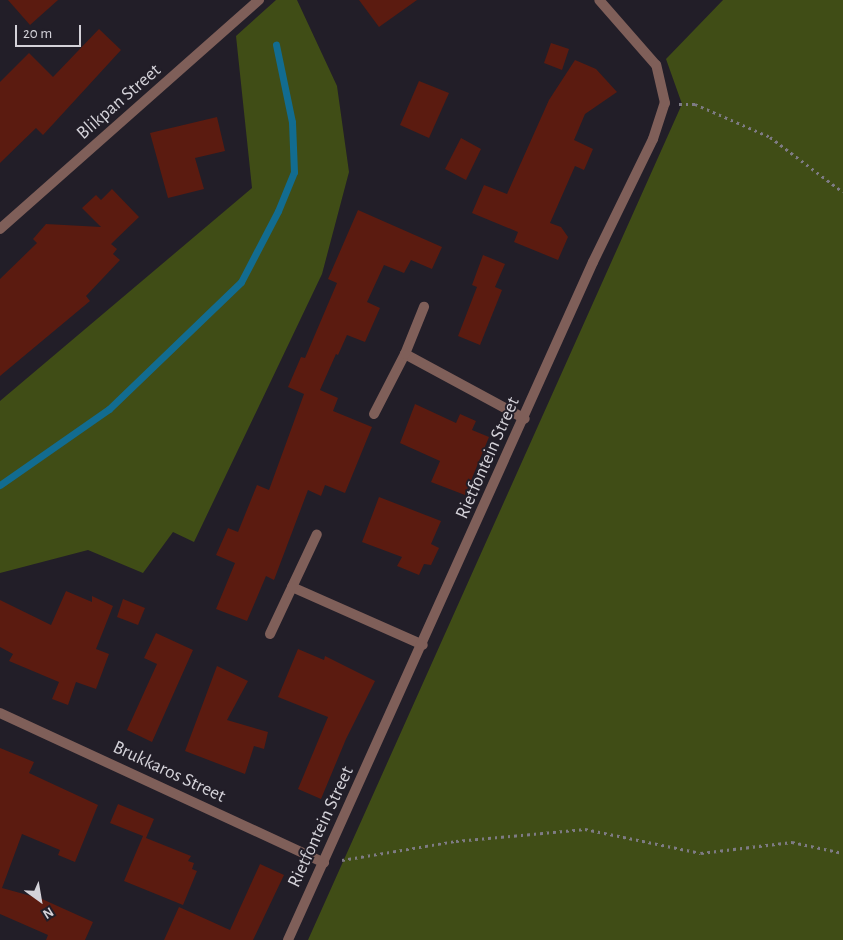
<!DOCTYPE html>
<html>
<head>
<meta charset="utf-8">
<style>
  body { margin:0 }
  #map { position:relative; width:843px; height:940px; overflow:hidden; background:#221e28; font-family:"Alegreya Sans",sans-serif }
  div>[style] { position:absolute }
  .green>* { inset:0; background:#404d16 }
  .stream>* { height:7px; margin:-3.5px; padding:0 3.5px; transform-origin:3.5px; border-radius:3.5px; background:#126c90 }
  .building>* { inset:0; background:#5b1b10 }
  .path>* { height:3px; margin-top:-1.5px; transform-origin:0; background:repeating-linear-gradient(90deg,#7e7b84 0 2.5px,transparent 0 6.5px) }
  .service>* { height:10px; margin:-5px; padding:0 5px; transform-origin:5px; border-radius:5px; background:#7f5f59 }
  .minor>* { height:10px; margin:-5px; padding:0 5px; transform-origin:5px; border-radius:5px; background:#7f5f59 }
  span { translate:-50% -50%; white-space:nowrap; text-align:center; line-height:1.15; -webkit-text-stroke:4px #221e28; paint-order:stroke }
  .street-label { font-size:19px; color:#d4d2d9 }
  .north { position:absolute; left:15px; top:875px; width:50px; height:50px; -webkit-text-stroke:4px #221e28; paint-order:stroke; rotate:148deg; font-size:14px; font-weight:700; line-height:20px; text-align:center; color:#d4d2d9 }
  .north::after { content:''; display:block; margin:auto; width:18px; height:22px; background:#d4d2d9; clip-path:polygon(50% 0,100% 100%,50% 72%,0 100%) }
  .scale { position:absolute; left:15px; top:25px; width:66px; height:22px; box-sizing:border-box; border:2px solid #d4d2d9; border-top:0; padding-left:6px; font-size:15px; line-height:18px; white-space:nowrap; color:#d4d2d9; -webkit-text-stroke:4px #221e28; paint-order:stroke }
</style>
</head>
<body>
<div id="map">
  <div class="green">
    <div style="clip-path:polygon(276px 0,297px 0,337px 86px,349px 172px,322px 274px,194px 542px,173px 532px,143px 573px,88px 550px,0 573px,0 401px,252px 188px,236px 36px)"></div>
    <div style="clip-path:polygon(723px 0,843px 0,843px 940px,308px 940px,682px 104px,666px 59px)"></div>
  </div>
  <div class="stream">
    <div style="left:0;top:485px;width:133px;rotate:-34.9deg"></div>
    <div style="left:109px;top:409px;width:183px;rotate:-43.9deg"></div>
    <div style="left:241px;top:282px;width:80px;rotate:-62.5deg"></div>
    <div style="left:278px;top:211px;width:42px;rotate:-67.7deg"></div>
    <div style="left:294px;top:172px;width:50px;rotate:-92.3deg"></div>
    <div style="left:292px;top:122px;width:79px;rotate:-101.7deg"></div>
  </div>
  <div class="building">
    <div style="clip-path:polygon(8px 0,58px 0,30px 25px)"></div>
    <div style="clip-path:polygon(359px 0,417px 0,379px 27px)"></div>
    <div style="clip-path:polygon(99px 29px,121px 50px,43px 135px,36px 128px,0 163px,0 82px,29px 53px,53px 77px)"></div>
    <div style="clip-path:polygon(551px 43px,569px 49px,562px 70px,544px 63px)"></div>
    <div style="clip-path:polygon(575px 60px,596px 69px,617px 92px,585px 114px,574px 140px,593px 149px,584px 170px,575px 166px,550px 223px,561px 227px,568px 237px,558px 260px,514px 242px,518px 232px,472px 213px,484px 185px,507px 194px,549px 100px)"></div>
    <div style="clip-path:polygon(419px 81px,449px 93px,429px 138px,400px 125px)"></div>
    <div style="clip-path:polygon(217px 117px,225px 151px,195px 158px,204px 189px,168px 198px,150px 133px)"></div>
    <div style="clip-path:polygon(461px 138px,481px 149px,466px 180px,445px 169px)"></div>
    <div style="clip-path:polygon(112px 189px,139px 217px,111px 244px,117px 249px,113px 254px,120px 260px,86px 296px,90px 301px,0 376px,0 279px,37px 243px,33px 239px,46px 224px,101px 227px,82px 208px,96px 195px,101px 200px)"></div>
    <div style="clip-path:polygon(358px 210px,442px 247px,432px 269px,411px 260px,404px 273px,384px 265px,367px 302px,380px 308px,365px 342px,347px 335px,338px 355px,336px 354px,320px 390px,338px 398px,333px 411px,372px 427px,345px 493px,325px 485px,321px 496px,308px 490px,274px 580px,266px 576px,247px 621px,216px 609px,235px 563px,216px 555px,228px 528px,238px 532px,257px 485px,269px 490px,304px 394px,288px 387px,301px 357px,305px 358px,337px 283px,328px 279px)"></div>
    <div style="clip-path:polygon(483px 255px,505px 264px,495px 287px,502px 290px,480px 345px,458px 336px,477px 287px,472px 285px)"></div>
    <div style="clip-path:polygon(415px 404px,456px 423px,460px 414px,476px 421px,472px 430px,489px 437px,465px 495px,431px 482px,440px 461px,400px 443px)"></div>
    <div style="clip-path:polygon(379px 497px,441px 521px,431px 544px,439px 548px,431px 565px,424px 564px,419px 575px,397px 566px,402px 557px,362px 542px)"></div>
    <div style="clip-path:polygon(66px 591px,92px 602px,92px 596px,113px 606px,96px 649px,109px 654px,96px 689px,76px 682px,68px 705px,52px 699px,59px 682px,9px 661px,13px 654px,0 647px,0 600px,51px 625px)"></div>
    <div style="clip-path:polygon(123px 599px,145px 608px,138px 625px,117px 617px)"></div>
    <div style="clip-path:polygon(156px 633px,193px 650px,152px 742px,127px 730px,157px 664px,144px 658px)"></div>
    <div style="clip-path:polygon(298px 649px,324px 660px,325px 656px,375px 681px,346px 739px,321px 799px,298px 789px,328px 717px,278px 697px)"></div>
    <div style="clip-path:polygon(217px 666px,248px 681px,227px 720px,268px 732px,264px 749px,254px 746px,245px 774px,185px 751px)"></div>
    <div style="clip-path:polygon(0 748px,34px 762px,29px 773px,98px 805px,75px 862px,58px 855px,60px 850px,22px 834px,2px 888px,42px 899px,93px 922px,85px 940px,46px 940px,48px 935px,0 914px)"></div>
    <div style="clip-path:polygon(118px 804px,154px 819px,146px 838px,191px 856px,188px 861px,194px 863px,192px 869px,197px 871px,183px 905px,124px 881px,143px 836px,110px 823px)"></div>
    <div style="clip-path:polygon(260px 864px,284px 875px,253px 940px,164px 940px,179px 907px,230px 930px)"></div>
  </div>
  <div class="path">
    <div style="left:679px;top:104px;width:16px"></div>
    <div style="left:695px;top:104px;width:82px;rotate:23.7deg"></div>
    <div style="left:770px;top:137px;width:91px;rotate:37deg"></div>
    <div style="left:342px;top:860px;width:116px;rotate:-9.5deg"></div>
    <div style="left:456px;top:841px;width:130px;rotate:-5.3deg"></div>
    <div style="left:585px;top:829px;width:118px;rotate:11.7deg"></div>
    <div style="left:701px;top:853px;width:92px;rotate:-6.9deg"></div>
    <div style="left:792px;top:842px;width:52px;rotate:12.2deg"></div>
  </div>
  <div class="service">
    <div style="left:405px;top:354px;width:136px;rotate:28.4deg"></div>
    <div style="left:374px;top:414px;width:68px;rotate:-62.7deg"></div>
    <div style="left:405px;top:354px;width:51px;rotate:-68deg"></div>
    <div style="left:292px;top:587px;width:143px;rotate:23.9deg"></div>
    <div style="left:270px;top:634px;width:110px;rotate:-64.8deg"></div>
  </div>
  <div class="minor">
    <div style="left:0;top:229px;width:346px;rotate:-41.5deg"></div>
    <div style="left:0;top:713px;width:357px;rotate:24.8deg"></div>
    <div style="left:288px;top:940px;width:743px;rotate:-65.78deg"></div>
    <div style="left:593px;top:262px;width:137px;rotate:-64deg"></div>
    <div style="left:653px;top:139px;width:38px;rotate:-72deg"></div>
    <div style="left:665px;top:103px;width:39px;rotate:-103deg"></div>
    <div style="left:656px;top:65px;width:86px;rotate:-131.2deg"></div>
  </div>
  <div class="street-label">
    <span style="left:119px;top:102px;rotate:-41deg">Blikpan Street</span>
    <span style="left:488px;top:458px;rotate:-66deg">Rietfontein Street</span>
    <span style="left:169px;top:772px;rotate:25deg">Brukkaros Street</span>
    <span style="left:321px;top:827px;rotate:-65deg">Rietfontein Street</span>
  </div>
  <div class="north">N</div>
  <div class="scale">20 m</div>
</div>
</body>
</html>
